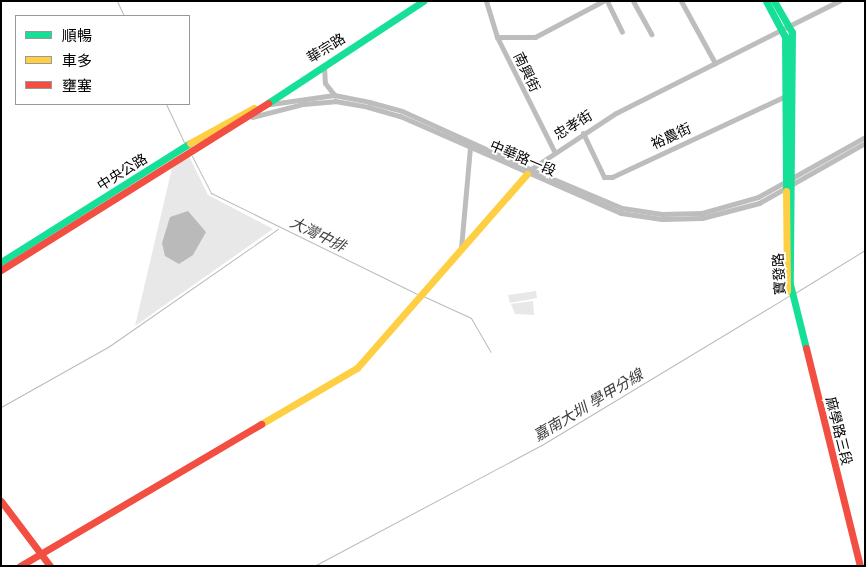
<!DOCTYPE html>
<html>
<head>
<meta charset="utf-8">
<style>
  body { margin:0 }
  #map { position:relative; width:866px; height:567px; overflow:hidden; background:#fff; font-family:Arial,"Noto Sans TC",sans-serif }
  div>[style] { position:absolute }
  .green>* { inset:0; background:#e8e8e8 }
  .water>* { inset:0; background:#bababa }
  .stream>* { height:1px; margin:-0.5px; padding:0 0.5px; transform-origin:0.5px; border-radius:0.5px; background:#bababa }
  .street>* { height:5px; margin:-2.5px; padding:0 2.5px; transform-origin:2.5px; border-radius:2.5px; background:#bdbdbd }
  .fast>* { height:7px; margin:-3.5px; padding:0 3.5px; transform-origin:3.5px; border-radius:3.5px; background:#16e098 }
  .slow>* { height:7px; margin:-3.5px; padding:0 3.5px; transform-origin:3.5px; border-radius:3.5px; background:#ffcf43 }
  .jam>* { height:7px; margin:-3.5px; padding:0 3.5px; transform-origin:3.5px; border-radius:3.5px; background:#f24e42 }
  span { translate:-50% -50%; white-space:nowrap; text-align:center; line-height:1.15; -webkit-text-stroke:4px #fff; paint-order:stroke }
  .street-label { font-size:14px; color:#000 }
  .water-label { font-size:15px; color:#3e3e3e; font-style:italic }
  .frame { position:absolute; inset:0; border:2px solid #000; pointer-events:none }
  .legend { position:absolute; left:15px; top:15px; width:175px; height:90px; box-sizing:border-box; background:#fff; border:1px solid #999; margin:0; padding:6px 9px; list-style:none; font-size:15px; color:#000 }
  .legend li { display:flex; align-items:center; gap:10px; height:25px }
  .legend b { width:25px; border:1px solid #999 }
</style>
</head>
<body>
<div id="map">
  <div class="green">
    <div style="clip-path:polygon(189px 156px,208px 195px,273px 229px,135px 326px,172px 168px)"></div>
    <div style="clip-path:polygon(536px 291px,537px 298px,510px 303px,508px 295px)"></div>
    <div style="clip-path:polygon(533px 301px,534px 315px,515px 314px,511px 304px)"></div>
  </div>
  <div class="water">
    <div style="clip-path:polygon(188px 211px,206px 232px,193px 255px,179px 264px,165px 256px,162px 243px,170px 217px)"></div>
  </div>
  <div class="stream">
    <div style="left:117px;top:1px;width:17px;rotate:65deg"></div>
    <div style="left:166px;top:104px;width:42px;rotate:64.7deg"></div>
    <div style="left:192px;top:156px;width:42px;rotate:62.8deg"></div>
    <div style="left:211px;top:193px;width:229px;rotate:26.1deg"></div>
    <div style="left:795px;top:293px;width:82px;rotate:-31.6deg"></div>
    <div style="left:423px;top:296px;width:53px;rotate:24.6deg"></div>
    <div style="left:471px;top:318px;width:39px;rotate:60deg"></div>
    <div style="left:1px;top:407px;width:123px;rotate:-29.3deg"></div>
    <div style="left:108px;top:347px;width:207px;rotate:-34.8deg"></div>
    <div style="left:314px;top:566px;width:256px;rotate:-28deg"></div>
    <div style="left:540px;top:446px;width:291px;rotate:-31.1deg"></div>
  </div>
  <div class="street">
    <div style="left:486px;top:1px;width:38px;rotate:73deg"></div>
    <div style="left:497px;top:37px;width:127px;rotate:63.4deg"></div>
    <div style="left:607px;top:1px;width:34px;rotate:64deg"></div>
    <div style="left:633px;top:1px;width:38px;rotate:61deg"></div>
    <div style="left:681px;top:1px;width:71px;rotate:61.3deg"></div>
    <div style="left:497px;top:37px;width:38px"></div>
    <div style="left:535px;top:37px;width:77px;rotate:-27.9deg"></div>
    <div style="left:324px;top:66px;width:17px;rotate:87deg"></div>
    <div style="left:325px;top:83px;width:16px;rotate:52deg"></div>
    <div style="left:271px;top:104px;width:64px;rotate:-8.1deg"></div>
    <div style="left:334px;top:95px;width:36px;rotate:11deg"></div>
    <div style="left:369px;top:102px;width:34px;rotate:15deg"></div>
    <div style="left:402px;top:111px;width:155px;rotate:24.4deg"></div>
    <div style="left:252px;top:117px;width:53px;rotate:-14.3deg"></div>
    <div style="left:303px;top:104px;width:32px;rotate:-5deg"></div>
    <div style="left:335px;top:101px;width:34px;rotate:10deg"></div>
    <div style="left:368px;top:107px;width:33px;rotate:16deg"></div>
    <div style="left:400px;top:116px;width:241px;rotate:23.7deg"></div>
    <div style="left:621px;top:213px;width:41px;rotate:8.3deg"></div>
    <div style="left:662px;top:219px;width:40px;rotate:-1.4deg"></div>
    <div style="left:702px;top:218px;width:59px;rotate:-14.7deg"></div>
    <div style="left:759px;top:203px;width:122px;rotate:-29.5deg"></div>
    <div style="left:583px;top:133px;width:49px;rotate:64.5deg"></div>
    <div style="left:604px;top:177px;width:8px"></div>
    <div style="left:612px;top:177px;width:192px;rotate:-25deg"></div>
    <div style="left:528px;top:171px;width:105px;rotate:-33.4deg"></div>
    <div style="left:616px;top:113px;width:250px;rotate:-26.7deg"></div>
    <div style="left:551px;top:178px;width:77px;rotate:22.9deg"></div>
    <div style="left:622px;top:208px;width:40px;rotate:8.5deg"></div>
    <div style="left:662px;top:214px;width:40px;rotate:-1.4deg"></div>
    <div style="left:702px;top:213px;width:58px;rotate:-15.9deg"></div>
    <div style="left:758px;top:197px;width:123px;rotate:-29.3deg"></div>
    <div style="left:461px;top:248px;width:101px;rotate:-84.9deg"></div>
  </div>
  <div class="fast">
    <div style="left:766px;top:1px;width:40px;rotate:62deg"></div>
    <div style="left:785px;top:36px;width:155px;rotate:89.6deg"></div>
    <div style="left:774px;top:1px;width:36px;rotate:60deg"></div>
    <div style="left:792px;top:32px;width:252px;rotate:90.5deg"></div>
    <div style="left:790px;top:284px;width:66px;rotate:76deg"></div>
    <div style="left:268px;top:103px;width:186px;rotate:-33.3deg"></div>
    <div style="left:1px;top:262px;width:223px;rotate:-32.2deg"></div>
  </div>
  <div class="slow">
    <div style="left:190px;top:143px;width:73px;rotate:-28.7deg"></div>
    <div style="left:786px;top:191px;width:100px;rotate:89.4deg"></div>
    <div style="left:261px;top:424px;width:111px;rotate:-30.3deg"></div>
    <div style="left:357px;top:368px;width:258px;rotate:-48.8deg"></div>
  </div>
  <div class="jam">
    <div style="left:1px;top:270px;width:315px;rotate:-32deg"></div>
    <div style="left:806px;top:348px;width:225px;rotate:76.1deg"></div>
    <div style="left:1px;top:501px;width:81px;rotate:53deg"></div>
    <div style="left:20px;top:566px;width:280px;rotate:-30.5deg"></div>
  </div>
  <div class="street-label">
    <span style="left:326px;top:48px;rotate:-32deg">華宗路</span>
    <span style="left:527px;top:72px;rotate:64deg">南興街</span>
    <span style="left:573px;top:125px;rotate:-32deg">忠孝街</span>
    <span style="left:671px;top:136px;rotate:-25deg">裕農街</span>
    <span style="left:523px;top:158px;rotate:23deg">中華路一段</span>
    <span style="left:122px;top:172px;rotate:-32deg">中央公路</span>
    <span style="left:779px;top:274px;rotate:-93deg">寶發路</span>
    <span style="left:839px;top:431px;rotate:76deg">麻學路三段</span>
  </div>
  <div class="water-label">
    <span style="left:318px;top:234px;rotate:26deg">大灣中排</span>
    <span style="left:588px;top:405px;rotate:-31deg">嘉南大圳 學甲分線</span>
  </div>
  <div class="frame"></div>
  <ul class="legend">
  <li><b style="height:6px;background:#16e098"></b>順暢</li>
  <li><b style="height:6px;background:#ffcf43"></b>車多</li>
  <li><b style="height:6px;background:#f24e42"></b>壅塞</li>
  </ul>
</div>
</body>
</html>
